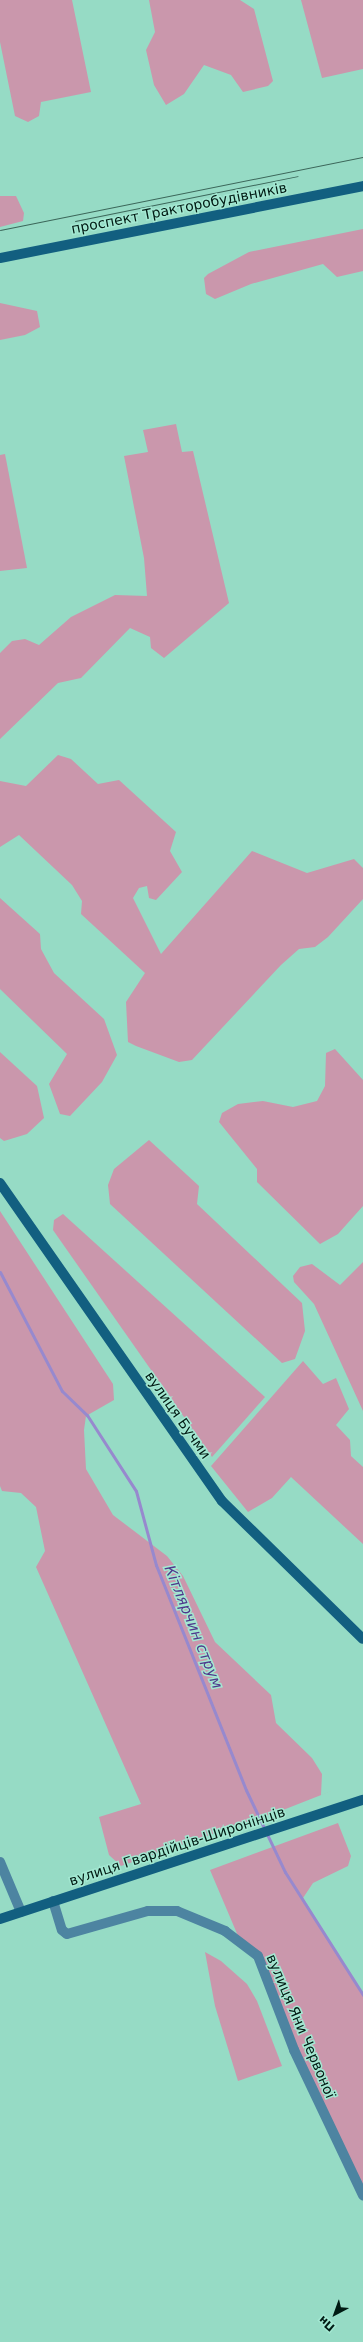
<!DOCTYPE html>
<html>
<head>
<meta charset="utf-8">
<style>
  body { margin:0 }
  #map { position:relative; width:363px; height:2342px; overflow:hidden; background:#96dbc5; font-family:"DejaVu Sans",sans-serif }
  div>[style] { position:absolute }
  .green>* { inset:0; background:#ca97ac }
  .stream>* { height:3px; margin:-1.5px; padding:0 1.5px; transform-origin:1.5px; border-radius:1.5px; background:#9789ce }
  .street>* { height:10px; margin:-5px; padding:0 5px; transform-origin:5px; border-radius:5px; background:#4d84a1 }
  .secondary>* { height:10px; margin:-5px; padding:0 5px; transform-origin:5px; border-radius:5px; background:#125f80 }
  .tram>* { height:1px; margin:-0.5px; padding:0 0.5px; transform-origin:0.5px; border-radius:0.5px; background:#3b6659 }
  span { translate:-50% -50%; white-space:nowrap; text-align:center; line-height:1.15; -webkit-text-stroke:3px #a3e8d2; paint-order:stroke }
  .street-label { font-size:14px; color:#001a13 }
  .water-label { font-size:15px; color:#50398c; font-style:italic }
  .north { position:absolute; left:315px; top:2294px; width:40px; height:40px; -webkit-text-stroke:3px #a3e8d2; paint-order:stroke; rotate:221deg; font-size:11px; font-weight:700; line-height:16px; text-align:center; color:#001a13 }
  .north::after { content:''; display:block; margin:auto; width:14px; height:18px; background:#001a13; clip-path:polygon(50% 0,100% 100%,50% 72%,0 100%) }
</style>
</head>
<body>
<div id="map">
  <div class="green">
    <div style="clip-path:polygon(0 0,72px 0,91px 92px,41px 102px,39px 116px,28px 122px,15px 116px,0 42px)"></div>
    <div style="clip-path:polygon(149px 0,240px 0,254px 9px,273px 81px,268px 86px,243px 92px,231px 75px,204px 65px,184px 94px,166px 105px,154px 85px,146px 50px,155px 32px)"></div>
    <div style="clip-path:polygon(301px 0,363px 0,363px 69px,322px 78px)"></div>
    <div style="clip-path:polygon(0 196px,16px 196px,24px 213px,23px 221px,0 227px)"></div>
    <div style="clip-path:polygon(363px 229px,363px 271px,337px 277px,323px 264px,251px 284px,215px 299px,206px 294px,204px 278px,208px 274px,249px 252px)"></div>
    <div style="clip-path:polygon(0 303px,37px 311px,40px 327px,25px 335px,0 340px)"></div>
    <div style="clip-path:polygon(176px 424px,182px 452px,193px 451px,229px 603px,164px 658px,151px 648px,150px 637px,130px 628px,81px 678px,58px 683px,0 739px,0 653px,12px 641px,25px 639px,39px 645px,71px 617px,115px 595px,147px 596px,144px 558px,124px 456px,148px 452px,143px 430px)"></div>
    <div style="clip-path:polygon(5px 454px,27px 568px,0 571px,0 455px)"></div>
    <div style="clip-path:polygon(58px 755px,71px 759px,98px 784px,119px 780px,176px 832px,170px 851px,182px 872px,156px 900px,149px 898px,147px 886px,139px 888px,133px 898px,161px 954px,252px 851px,307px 873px,354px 859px,363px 868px,363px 899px,328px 937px,315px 947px,299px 949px,281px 965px,192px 1060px,179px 1062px,136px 1046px,128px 1042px,126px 1002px,145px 973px,81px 914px,82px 901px,72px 885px,19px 835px,0 847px,0 781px,26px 786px)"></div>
    <div style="clip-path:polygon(0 898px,40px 934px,41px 949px,54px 973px,104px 1019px,117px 1055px,102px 1082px,70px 1116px,60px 1114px,49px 1084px,67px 1054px,0 989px)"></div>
    <div style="clip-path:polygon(335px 1049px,363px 1080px,363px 1206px,338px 1234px,320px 1244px,257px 1182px,257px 1169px,219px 1122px,222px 1113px,238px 1104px,263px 1101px,293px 1107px,317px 1101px,325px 1086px,326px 1053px)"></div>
    <div style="clip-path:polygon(0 1052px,37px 1086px,44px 1118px,27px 1134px,4px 1141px,0 1138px)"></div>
    <div style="clip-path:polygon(149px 1140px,199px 1186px,197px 1204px,302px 1303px,305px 1331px,295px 1359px,282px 1363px,110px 1204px,108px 1185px,114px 1169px)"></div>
    <div style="clip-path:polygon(0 1211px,113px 1384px,114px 1400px,86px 1416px,84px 1430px,86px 1469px,113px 1515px,167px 1556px,183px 1576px,215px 1642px,271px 1695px,276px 1723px,312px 1758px,322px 1774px,321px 1795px,339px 1788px,283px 1810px,121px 1866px,109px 1855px,99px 1817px,141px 1804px,36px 1567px,45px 1551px,36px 1507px,21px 1493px,2px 1491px,0 1486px)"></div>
    <div style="clip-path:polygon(63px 1214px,265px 1397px,212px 1457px,53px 1230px,54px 1220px)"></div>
    <div style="clip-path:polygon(363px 1262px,363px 1411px,314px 1304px,294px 1282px,293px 1276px,300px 1267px,312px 1264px,340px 1285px)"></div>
    <div style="clip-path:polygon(303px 1361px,323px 1384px,336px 1378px,349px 1409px,336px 1425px,350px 1440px,351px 1456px,363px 1467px,363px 1544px,291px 1477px,272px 1498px,248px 1512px,211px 1466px)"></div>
    <div style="clip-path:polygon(338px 1823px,351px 1856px,348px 1866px,313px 1883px,303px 1898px,363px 1995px,363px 2195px,331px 2133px,258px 1956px,241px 1943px,210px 1870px)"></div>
    <div style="clip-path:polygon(205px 1952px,221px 1961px,247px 1984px,257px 2001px,282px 2066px,238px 2081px,215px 2006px)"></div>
  </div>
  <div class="stream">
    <div style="left:0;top:1272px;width:134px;rotate:62.5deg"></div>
    <div style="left:62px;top:1391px;width:35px;rotate:44deg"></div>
    <div style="left:87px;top:1415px;width:90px;rotate:57.2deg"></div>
    <div style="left:136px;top:1491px;width:77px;rotate:74.9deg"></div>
    <div style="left:156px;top:1565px;width:242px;rotate:68.2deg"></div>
    <div style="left:246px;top:1790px;width:91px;rotate:64.6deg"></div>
    <div style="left:285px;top:1872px;width:146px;rotate:57.6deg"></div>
  </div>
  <div class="street">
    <div style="left:0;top:1862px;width:54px;rotate:67.2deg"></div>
    <div style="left:53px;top:1901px;width:30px;rotate:73deg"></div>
    <div style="left:62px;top:1930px;width:6px;rotate:39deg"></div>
    <div style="left:67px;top:1934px;width:84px;rotate:-15.9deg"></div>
    <div style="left:148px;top:1911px;width:29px"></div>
    <div style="left:177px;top:1911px;width:52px;rotate:22.6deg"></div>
    <div style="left:225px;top:1931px;width:41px;rotate:37.1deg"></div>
    <div style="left:258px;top:1956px;width:101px;rotate:69deg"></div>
    <div style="left:294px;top:2050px;width:161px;rotate:64.6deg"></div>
  </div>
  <div class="secondary">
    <div style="left:0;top:258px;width:370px;rotate:-11.2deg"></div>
    <div style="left:0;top:1183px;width:388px;rotate:55.1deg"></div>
    <div style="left:222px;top:1501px;width:197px;rotate:44.4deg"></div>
    <div style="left:0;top:1919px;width:382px;rotate:-18.2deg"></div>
  </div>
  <div class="tram">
    <div style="left:75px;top:221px;width:227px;rotate:-11.4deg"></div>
    <div style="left:0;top:230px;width:370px;rotate:-11.4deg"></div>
  </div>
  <div class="street-label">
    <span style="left:179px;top:208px;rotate:-11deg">проспект Тракторобудівників</span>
    <span style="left:178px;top:1415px;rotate:55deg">вулиця Бучми</span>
    <span style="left:177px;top:1846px;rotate:-18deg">вулиця Гвардійців-Широнінців</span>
    <span style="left:301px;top:2026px;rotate:67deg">вулиця Яни Червоної</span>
  </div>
  <div class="water-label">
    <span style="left:193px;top:1627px;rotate:68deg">Кітлярчин струм</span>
  </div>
  <div class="north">Пн</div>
</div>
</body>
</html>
